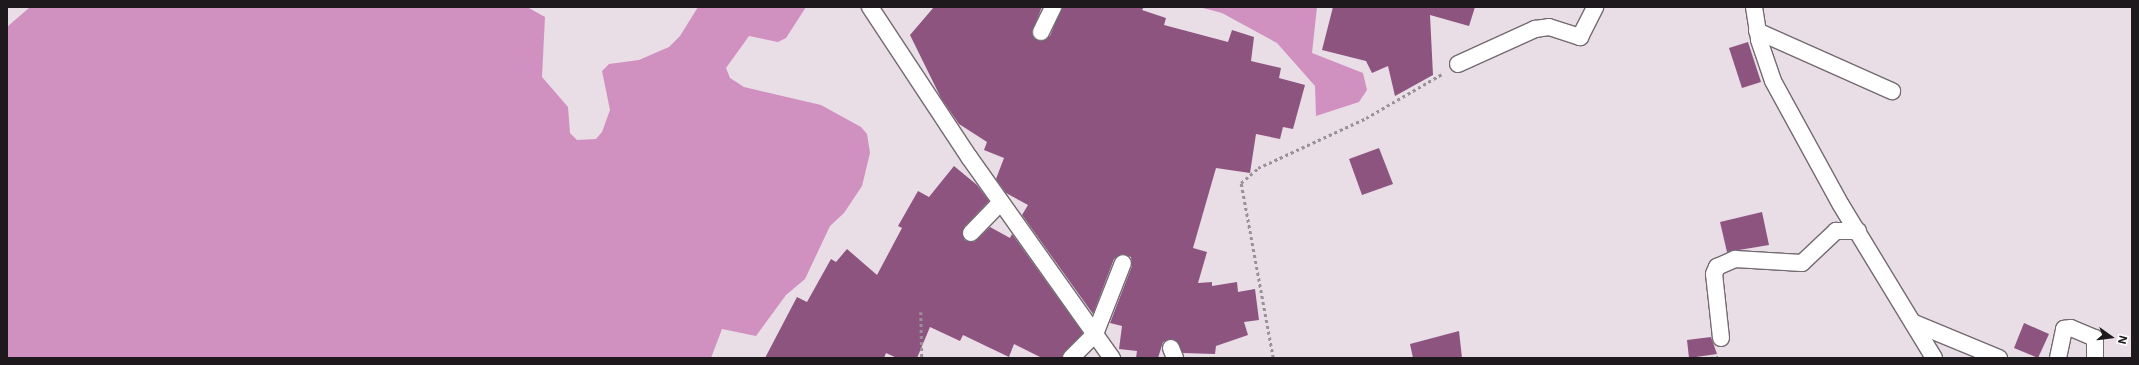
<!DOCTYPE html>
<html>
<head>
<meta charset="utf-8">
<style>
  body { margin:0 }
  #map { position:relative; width:2139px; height:365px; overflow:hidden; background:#e9dde6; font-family:Inter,sans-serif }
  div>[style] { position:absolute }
  .forest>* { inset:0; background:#d091c0 }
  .building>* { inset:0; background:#8d5480 }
  .path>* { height:2.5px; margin-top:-1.25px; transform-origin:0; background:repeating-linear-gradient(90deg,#9a9198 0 3px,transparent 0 6px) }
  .roads { filter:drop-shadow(1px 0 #746a71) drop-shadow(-1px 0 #746a71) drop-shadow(0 1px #746a71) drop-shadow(0 -1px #746a71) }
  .minor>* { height:16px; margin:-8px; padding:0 8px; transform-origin:8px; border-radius:8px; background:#fff }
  span { translate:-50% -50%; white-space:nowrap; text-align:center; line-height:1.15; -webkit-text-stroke:3px #fff; paint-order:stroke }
  .frame { position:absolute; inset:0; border:8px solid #1d191c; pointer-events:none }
  .north { position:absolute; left:2091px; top:317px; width:40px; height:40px; -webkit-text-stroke:3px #fff; paint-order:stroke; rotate:104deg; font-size:11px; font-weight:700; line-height:16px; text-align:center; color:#1d191c }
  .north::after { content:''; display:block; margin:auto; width:14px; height:18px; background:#1d191c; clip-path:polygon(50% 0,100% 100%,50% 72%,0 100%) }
</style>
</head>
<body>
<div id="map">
  <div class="forest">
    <div style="clip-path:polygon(30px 7px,527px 7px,545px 17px,542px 77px,568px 107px,570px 133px,577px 140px,596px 139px,602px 132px,610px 110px,602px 71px,609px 64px,639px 60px,669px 47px,680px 36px,698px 7px,806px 7px,786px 38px,778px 42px,749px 36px,726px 68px,730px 78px,744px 87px,821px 105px,861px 127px,867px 134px,870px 153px,862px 186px,844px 213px,830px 226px,805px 279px,786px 295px,756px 336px,722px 329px,711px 358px,7px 358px,7px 27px)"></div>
    <div style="clip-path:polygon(1199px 7px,1317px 7px,1312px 53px,1363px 73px,1367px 90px,1359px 102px,1316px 116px,1315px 86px,1277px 43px,1222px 13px)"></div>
  </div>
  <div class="building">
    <div style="clip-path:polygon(934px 7px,1042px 7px,1032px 32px,1041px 41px,1050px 36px,1062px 7px,1144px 7px,1142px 10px,1166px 18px,1164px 25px,1228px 42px,1232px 30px,1254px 37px,1251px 61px,1281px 68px,1279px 78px,1305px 85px,1293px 129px,1283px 127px,1280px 139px,1256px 134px,1250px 173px,1216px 168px,1193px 248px,1207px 252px,1198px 283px,1212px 282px,1212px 286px,1237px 282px,1238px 292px,1255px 289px,1259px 320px,1244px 322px,1248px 335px,1216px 346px,1215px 354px,1183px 353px,1172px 339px,1163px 342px,1158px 358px,1136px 358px,1137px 351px,1119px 349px,1122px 326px,1110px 323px,1132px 266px,1131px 257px,1122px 254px,1114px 259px,1093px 314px,1022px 215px,1028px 205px,1006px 193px,996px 179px,1004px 158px,984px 150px,987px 142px,959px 124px,941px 98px,910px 35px)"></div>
    <div style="clip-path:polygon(1333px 7px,1419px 8px,1475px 7px,1469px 26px,1430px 15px,1433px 75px,1395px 96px,1388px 66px,1372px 73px,1366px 61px,1322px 50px)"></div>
    <div style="clip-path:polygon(1748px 42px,1761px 82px,1742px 88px,1729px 48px)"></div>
    <div style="clip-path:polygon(1379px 148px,1393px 184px,1362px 195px,1349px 159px)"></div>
    <div style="clip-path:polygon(954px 166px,977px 185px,989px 201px,964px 227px,964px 240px,974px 242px,990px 227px,1010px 238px,1012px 234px,1083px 333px,1062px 358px,1042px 358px,1014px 344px,1009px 357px,963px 335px,960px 341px,930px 327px,917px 358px,897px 358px,886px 353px,884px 358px,765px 358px,797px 297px,807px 302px,831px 259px,836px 262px,847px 249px,877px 275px,902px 228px,898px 226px,918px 191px,929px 197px)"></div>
    <div style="clip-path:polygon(1762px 212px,1769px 245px,1727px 252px,1720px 222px)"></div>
    <div style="clip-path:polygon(2024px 323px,2049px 334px,2038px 358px,2014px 348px)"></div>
    <div style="clip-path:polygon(1459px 331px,1462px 358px,1413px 358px,1410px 344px)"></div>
    <div style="clip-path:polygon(1711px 337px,1717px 354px,1689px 358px,1687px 340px)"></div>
  </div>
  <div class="path">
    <div style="left:921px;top:312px;width:46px;rotate:88.8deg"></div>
    <div style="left:1273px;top:358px;width:178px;rotate:-100.4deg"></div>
    <div style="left:1241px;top:183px;width:23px;rotate:-41deg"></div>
    <div style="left:1258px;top:168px;width:119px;rotate:-24.8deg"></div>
    <div style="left:1366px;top:118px;width:88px;rotate:-30.1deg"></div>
    <div style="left:1710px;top:358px;width:8px;rotate:-7deg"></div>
  </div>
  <div class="roads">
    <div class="minor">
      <div style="left:870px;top:7px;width:180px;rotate:56.6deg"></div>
      <div style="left:969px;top:157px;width:247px;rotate:54.6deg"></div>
      <div style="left:1754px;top:7px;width:33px;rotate:81deg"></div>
      <div style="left:1759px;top:40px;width:43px;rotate:71.1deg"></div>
      <div style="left:1773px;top:81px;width:141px;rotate:61.3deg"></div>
      <div style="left:1841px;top:205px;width:179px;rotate:58.7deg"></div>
      <div style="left:1757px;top:31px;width:148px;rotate:24deg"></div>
      <div style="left:1041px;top:32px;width:28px;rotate:-64deg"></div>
      <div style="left:1458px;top:64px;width:85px;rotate:-24.4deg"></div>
      <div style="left:1535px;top:29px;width:14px;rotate:-8deg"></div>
      <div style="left:1549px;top:27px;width:33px;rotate:18deg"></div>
      <div style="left:1580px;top:37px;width:34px;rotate:-63deg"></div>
      <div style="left:971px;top:233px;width:43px;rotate:-45.9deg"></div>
      <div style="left:1914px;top:323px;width:92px;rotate:22.4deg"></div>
      <div style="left:1721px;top:338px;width:64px;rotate:-96.2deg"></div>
      <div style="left:1714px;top:274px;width:8px;rotate:-67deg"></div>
      <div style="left:1717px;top:267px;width:20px;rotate:-24deg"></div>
      <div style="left:1735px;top:259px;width:67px;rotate:3.4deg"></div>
      <div style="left:1802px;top:263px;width:47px;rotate:-43.3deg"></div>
      <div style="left:1836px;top:231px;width:22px"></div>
      <div style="left:1171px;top:348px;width:11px;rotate:68deg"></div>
      <div style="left:1071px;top:358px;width:34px;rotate:-45deg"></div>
      <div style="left:1095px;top:334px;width:76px;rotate:-68.5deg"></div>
      <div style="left:2058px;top:358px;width:30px;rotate:-78deg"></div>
      <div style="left:2064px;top:329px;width:7px;rotate:-8deg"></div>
      <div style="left:2071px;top:328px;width:26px;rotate:23deg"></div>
      <div style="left:2095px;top:338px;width:20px;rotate:90deg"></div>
    </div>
  </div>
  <div class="frame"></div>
  <div class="north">N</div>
</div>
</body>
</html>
